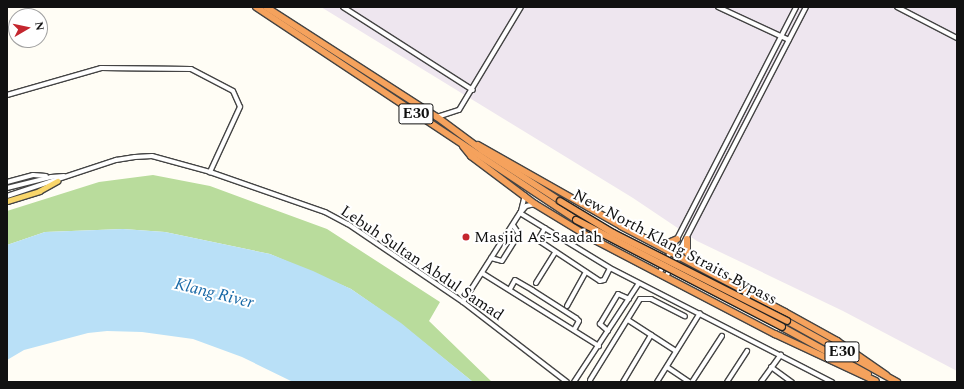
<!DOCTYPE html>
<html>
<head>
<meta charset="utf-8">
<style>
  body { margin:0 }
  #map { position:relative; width:964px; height:389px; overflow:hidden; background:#fffdf5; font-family:Spectral,serif }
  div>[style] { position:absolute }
  .industrial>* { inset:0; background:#eee6ef }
  .forest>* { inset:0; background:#b9dc9c }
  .water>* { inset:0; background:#b9e0f7 }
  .roads { filter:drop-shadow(1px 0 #444) drop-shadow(-1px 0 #444) drop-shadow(0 1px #444) drop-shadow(0 -1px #444) }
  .minor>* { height:4px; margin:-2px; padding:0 2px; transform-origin:2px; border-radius:2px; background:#fff }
  .major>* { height:5px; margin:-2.5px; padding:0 2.5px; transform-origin:2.5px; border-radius:2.5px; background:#f9d66b }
  .highway>* { height:6px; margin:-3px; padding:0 3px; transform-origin:3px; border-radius:3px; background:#f5a25d }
  .bridges { filter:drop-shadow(1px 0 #222) drop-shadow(-1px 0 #222) drop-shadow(0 1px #222) drop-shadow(0 -1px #222) }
  .highway-bridge>* { height:6px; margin:-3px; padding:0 3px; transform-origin:3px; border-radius:3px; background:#f5a25d }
  .dots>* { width:11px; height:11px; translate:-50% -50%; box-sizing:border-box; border:2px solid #fff; border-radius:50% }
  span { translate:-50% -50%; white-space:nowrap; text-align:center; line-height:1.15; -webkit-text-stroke:4px #fff; paint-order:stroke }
  .shield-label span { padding:1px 3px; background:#fff; border:1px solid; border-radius:3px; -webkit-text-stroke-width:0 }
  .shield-label { font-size:15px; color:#111; font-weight:700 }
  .poi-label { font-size:16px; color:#111 }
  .left { translate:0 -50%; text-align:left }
  .street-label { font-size:16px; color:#111 }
  .water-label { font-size:17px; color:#1768a6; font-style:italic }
  .frame { position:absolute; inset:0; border:8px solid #111; pointer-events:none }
  .north { position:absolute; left:8px; top:8px; width:40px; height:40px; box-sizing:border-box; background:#fff; border:1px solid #a0a0a0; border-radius:50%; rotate:81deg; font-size:11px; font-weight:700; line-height:16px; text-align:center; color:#111 }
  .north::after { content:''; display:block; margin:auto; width:14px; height:18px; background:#c4262e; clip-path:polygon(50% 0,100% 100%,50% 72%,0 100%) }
</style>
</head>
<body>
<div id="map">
  <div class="industrial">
    <div style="clip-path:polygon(321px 7px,957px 7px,957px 371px,843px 311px,697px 241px,633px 198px)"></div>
  </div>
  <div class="forest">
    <div style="clip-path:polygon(153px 175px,210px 186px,327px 229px,440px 302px,429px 321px,492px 382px,473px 382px,401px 324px,351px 289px,270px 254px,165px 232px,123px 229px,45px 232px,7px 245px,7px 211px,99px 182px)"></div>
  </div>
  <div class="water">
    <div style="clip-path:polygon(123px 229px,165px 232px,270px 254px,313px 271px,351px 289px,401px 323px,473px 382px,293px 382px,242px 357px,193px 339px,142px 332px,107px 331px,88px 333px,24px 350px,7px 360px,7px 245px,45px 232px)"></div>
  </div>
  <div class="roads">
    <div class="minor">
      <div style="left:343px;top:7px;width:154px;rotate:32.6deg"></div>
      <div style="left:718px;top:7px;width:78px;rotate:24.9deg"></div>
      <div style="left:897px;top:7px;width:68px;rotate:27.3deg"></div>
      <div style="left:7px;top:95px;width:98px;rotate:-16deg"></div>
      <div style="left:101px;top:68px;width:90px;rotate:0.6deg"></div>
      <div style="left:191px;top:69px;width:47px;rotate:27.6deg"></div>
      <div style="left:233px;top:91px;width:17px;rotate:66deg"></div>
      <div style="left:240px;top:107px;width:72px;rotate:114.8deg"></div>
      <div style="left:437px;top:117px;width:23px;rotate:-18deg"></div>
      <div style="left:459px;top:110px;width:120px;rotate:-59deg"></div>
      <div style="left:7px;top:182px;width:27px;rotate:-15deg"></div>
      <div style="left:33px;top:175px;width:13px;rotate:4deg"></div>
      <div style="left:7px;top:188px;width:45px;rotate:-14deg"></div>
      <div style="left:51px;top:177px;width:13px;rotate:-4deg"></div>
      <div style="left:7px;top:196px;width:115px;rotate:-18.3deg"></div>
      <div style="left:116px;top:160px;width:19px;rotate:-9deg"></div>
      <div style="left:135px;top:157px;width:17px;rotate:-3deg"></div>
      <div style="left:152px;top:156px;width:60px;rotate:15.4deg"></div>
      <div style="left:210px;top:172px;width:122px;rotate:19.2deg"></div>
      <div style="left:325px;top:212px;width:26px;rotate:28deg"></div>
      <div style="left:348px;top:224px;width:139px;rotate:34.1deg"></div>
      <div style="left:463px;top:302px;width:131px;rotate:37.6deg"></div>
      <div style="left:521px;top:211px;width:16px;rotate:-76deg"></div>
      <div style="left:520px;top:213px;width:105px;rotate:31.4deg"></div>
      <div style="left:610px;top:268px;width:250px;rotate:27.2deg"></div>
      <div style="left:545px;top:228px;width:14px;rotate:120deg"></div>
      <div style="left:538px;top:240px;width:74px;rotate:33.5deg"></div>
      <div style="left:600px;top:281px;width:4px;rotate:-14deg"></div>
      <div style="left:604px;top:280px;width:13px;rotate:-63deg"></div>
      <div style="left:491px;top:258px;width:11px;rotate:15deg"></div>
      <div style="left:502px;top:261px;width:32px;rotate:-58deg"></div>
      <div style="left:519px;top:234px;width:11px;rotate:-124deg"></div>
      <div style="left:482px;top:273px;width:138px;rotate:32deg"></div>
      <div style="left:659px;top:274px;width:300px;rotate:-62.8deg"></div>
      <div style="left:666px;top:277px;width:304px;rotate:-62.6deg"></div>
      <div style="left:536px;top:283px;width:36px;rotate:-58deg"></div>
      <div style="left:510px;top:289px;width:10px;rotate:-61deg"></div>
      <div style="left:515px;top:280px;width:20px;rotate:30deg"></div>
      <div style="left:532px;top:290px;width:52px;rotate:32.5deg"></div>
      <div style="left:576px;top:318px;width:4px;rotate:45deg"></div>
      <div style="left:579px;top:321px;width:10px;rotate:119deg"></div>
      <div style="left:463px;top:302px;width:106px;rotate:-57.4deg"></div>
      <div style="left:520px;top:213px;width:9px;rotate:-49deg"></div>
      <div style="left:526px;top:206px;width:9px;rotate:-13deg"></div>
      <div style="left:567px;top:306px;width:39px;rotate:-61deg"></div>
      <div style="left:628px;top:320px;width:57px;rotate:32.9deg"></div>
      <div style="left:608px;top:331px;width:11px;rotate:-139deg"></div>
      <div style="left:600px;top:324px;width:35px;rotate:-59deg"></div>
      <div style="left:618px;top:294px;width:12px;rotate:24deg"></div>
      <div style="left:667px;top:367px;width:27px;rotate:34deg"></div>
      <div style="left:771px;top:367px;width:26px;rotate:36deg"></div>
      <div style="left:590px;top:380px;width:95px;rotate:-58.3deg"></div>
      <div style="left:640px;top:299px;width:11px"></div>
      <div style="left:651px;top:299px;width:38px;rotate:27deg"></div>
      <div style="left:574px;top:382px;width:118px;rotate:-56.7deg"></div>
      <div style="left:623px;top:382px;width:55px;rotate:-59.2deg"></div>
      <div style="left:657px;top:382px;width:81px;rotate:-58.1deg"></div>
      <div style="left:692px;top:382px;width:55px;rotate:-56.9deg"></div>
      <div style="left:727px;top:382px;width:37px;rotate:-57deg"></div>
      <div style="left:761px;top:382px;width:34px;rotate:-54deg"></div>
    </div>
    <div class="major">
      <div style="left:7px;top:201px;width:34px;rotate:-17deg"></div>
      <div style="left:39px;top:191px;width:21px;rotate:-29deg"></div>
    </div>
    <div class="highway">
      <div style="left:256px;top:7px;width:384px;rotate:33.6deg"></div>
      <div style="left:266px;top:7px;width:203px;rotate:32.8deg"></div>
      <div style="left:437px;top:117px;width:57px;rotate:36.5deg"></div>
      <div style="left:483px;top:151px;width:92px;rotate:33deg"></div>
      <div style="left:478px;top:145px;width:164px;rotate:29.5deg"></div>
      <div style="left:621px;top:226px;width:185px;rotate:27.7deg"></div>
      <div style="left:785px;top:312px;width:60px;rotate:29.1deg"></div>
      <div style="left:837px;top:341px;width:60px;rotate:34.8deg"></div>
      <div style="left:463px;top:146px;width:13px;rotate:51deg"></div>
      <div style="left:471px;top:156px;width:80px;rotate:36.9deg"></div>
      <div style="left:535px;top:204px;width:66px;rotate:31.3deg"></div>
      <div style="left:591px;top:238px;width:208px;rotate:27.6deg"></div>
      <div style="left:775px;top:334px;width:111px;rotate:25deg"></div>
      <div style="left:687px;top:239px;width:13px;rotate:90deg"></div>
      <div style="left:687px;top:252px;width:13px;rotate:61deg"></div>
      <div style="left:656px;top:243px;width:10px;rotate:6deg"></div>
      <div style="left:666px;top:244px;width:12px;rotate:-24deg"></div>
      <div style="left:787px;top:321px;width:126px;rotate:29deg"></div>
      <div style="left:782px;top:327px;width:98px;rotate:28.7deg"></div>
    </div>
  </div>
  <div class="bridges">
    <div class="highway-bridge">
      <div style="left:560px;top:201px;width:62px;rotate:31.1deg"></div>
      <div style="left:613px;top:233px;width:195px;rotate:26.8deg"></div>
      <div style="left:576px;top:220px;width:232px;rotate:27.4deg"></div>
    </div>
  </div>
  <div class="dots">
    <div style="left:466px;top:237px;background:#c4262e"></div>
  </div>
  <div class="shield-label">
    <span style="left:416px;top:114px">E30</span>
    <span style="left:842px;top:352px">E30</span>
  </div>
  <div class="poi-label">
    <span class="left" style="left:474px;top:237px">Masjid As-Saadah</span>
  </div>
  <div class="street-label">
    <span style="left:675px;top:247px;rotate:28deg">New North Klang Straits Bypass</span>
    <span style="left:422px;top:263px;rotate:34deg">Lebuh Sultan Abdul Samad</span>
  </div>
  <div class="water-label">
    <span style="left:214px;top:294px;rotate:14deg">Klang River</span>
  </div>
  <div class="frame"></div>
  <div class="north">N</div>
</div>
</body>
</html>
